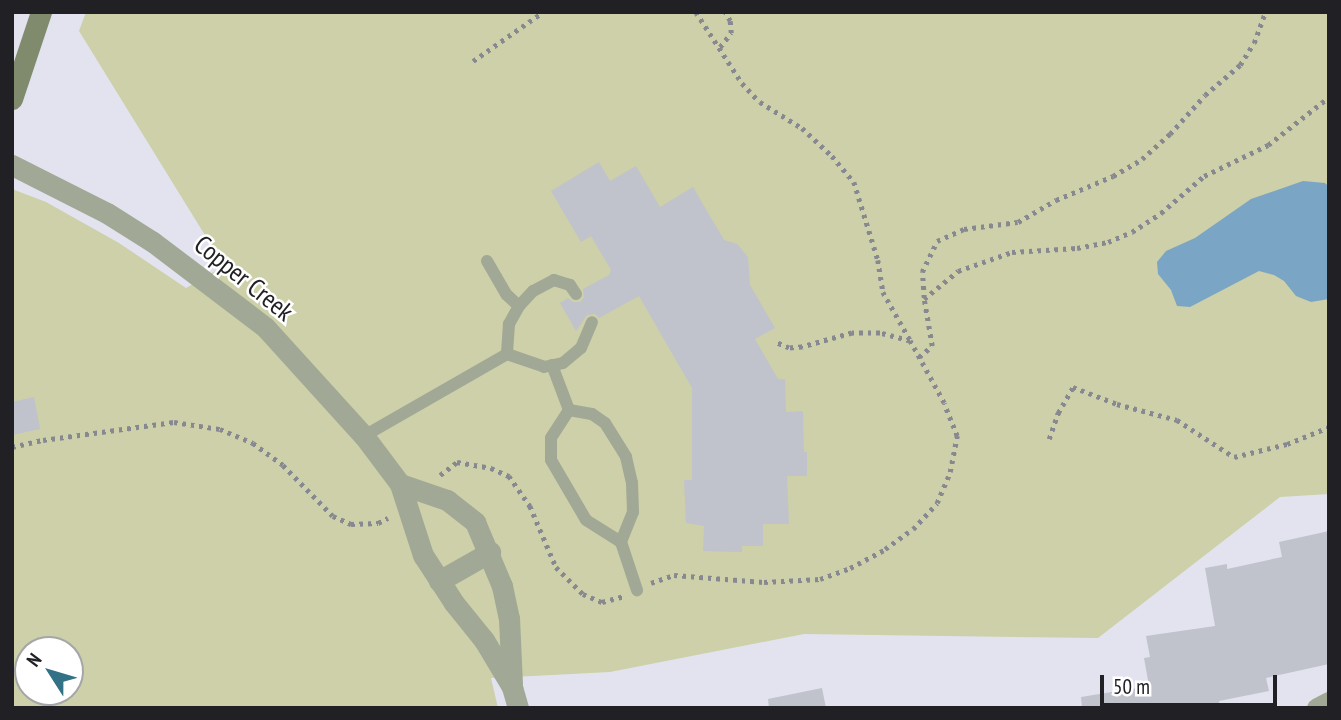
<!DOCTYPE html>
<html>
<head>
<meta charset="utf-8">
<style>
  body { margin:0 }
  #map { position:relative; width:1341px; height:720px; overflow:hidden; background:#e2e3ef; font-family:"PT Sans Narrow",sans-serif }
  div>[style] { position:absolute }
  .green>* { inset:0; background:#cdd0a8 }
  .water>* { inset:0; background:#7ba5c4 }
  .building>* { inset:0; background:#c0c2cc }
  .path>* { height:4.5px; margin-top:-2.25px; transform-origin:0; background:repeating-linear-gradient(90deg,#878890 0 3.5px,transparent 0 8.5px) }
  .lane>* { height:12px; margin:-6px; padding:0 6px; transform-origin:6px; border-radius:6px; background:#a1a895 }
  .street>* { height:21px; margin:-10.5px; padding:0 10.5px; transform-origin:10.5px; border-radius:10.5px; background:#a1a895 }
  .secondary>* { height:21px; margin:-10.5px; padding:0 10.5px; transform-origin:10.5px; border-radius:10.5px; background:#808b6e }
  span { translate:-50% -50%; white-space:nowrap; text-align:center; line-height:1.15; -webkit-text-stroke:5px #fff; paint-order:stroke }
  .street-label { font-size:26px; color:#212125 }
  .frame { position:absolute; inset:0; border:14px solid #212125; pointer-events:none }
  .north { position:absolute; left:14px; top:636px; width:70px; height:70px; box-sizing:border-box; background:#fff; border:2px solid #a6a6a8; border-radius:50%; rotate:307deg; font-size:19px; font-weight:700; line-height:28px; text-align:center; color:#212125 }
  .north::after { content:''; display:block; margin:auto; width:24px; height:32px; background:#337187; clip-path:polygon(50% 0,100% 100%,50% 72%,0 100%) }
  .scale { position:absolute; left:1100px; top:675px; width:177px; height:32px; box-sizing:border-box; border:4px solid #212125; border-top:0; padding-left:9px; font-size:21px; line-height:24px; white-space:nowrap; color:#212125; -webkit-text-stroke:5px #fff; paint-order:stroke }
</style>
</head>
<body>
<div id="map">
  <div class="green">
    <div style="clip-path:polygon(evenodd,86px 12px,1329px 12px,1329px 494px,1280px 497px,1098px 638px,804px 634px,610px 672px,491px 678px,498px 708px,12px 708px,12px 189px,46px 202px,119px 243px,186px 288px,224px 266px,79px 31px,86px 12px,28px 650px,70px 650px,70px 692px,28px 692px,28px 650px)"></div>
  </div>
  <div class="water">
    <div style="clip-path:polygon(1303px 181px,1325px 183px,1329px 187px,1329px 299px,1311px 302px,1296px 296px,1284px 281px,1274px 275px,1259px 271px,1190px 307px,1177px 306px,1171px 290px,1158px 274px,1157px 262px,1166px 251px,1195px 238px,1251px 199px)"></div>
  </div>
  <div class="building">
    <div style="clip-path:polygon(599px 162px,610px 181px,636px 166px,660px 207px,693px 187px,724px 240px,737px 244px,748px 257px,750px 285px,775px 328px,755px 339px,778px 379px,785px 379px,786px 412px,803px 411px,804px 452px,807px 452px,807px 476px,787px 476px,789px 524px,763px 524px,763px 546px,742px 546px,742px 552px,703px 551px,704px 526px,686px 523px,684px 480px,692px 480px,692px 388px,639px 296px,599px 318px,595px 314px,587px 315px,576px 331px,560px 303px,568px 298px,573px 302px,580px 302px,584px 297px,583px 289px,609px 275px,611px 270px,591px 236px,581px 242px,551px 191px)"></div>
    <div style="clip-path:polygon(34px 397px,40px 429px,12px 435px,12px 402px)"></div>
    <div style="clip-path:polygon(1329px 531px,1329px 664px,1266px 678px,1269px 691px,1219px 701px,1220px 708px,1082px 708px,1081px 697px,1149px 686px,1144px 658px,1150px 657px,1146px 636px,1215px 626px,1205px 568px,1227px 564px,1227px 569px,1282px 557px,1279px 542px)"></div>
    <div style="clip-path:polygon(822px 688px,826px 708px,769px 708px,768px 699px)"></div>
  </div>
  <div class="path">
    <div style="left:696px;top:12px;width:85px;rotate:57.1deg"></div>
    <div style="left:742px;top:83px;width:26px;rotate:47deg"></div>
    <div style="left:760px;top:102px;width:49px;rotate:31.8deg"></div>
    <div style="left:802px;top:128px;width:41px;rotate:43deg"></div>
    <div style="left:832px;top:156px;width:34px;rotate:50deg"></div>
    <div style="left:854px;top:182px;width:82px;rotate:72.9deg"></div>
    <div style="left:878px;top:260px;width:32px;rotate:81deg"></div>
    <div style="left:883px;top:292px;width:55px;rotate:60.6deg"></div>
    <div style="left:720px;top:47px;width:18px;rotate:-52deg"></div>
    <div style="left:731px;top:33px;width:12px;rotate:-95deg"></div>
    <div style="left:730px;top:21px;width:10px;rotate:-119deg"></div>
    <div style="left:473px;top:61px;width:85px;rotate:-35deg"></div>
    <div style="left:924px;top:298px;width:26px;rotate:-94deg"></div>
    <div style="left:922px;top:272px;width:34px;rotate:-64deg"></div>
    <div style="left:937px;top:241px;width:30px;rotate:-24deg"></div>
    <div style="left:964px;top:229px;width:54px;rotate:-7.4deg"></div>
    <div style="left:1018px;top:222px;width:44px;rotate:-30.1deg"></div>
    <div style="left:1056px;top:200px;width:62px;rotate:-22.8deg"></div>
    <div style="left:1113px;top:176px;width:34px;rotate:-30deg"></div>
    <div style="left:1142px;top:159px;width:38px;rotate:-42deg"></div>
    <div style="left:1170px;top:134px;width:52px;rotate:-48.1deg"></div>
    <div style="left:1205px;top:95px;width:46px;rotate:-40.6deg"></div>
    <div style="left:1240px;top:65px;width:26px;rotate:-58deg"></div>
    <div style="left:1254px;top:43px;width:33px;rotate:-70deg"></div>
    <div style="left:919px;top:357px;width:17px;rotate:-40deg"></div>
    <div style="left:932px;top:346px;width:48px;rotate:-99.7deg"></div>
    <div style="left:924px;top:299px;width:44px;rotate:-39.5deg"></div>
    <div style="left:958px;top:271px;width:57px;rotate:-19.4deg"></div>
    <div style="left:1012px;top:252px;width:65px;rotate:-3.5deg"></div>
    <div style="left:1077px;top:248px;width:32px;rotate:-11deg"></div>
    <div style="left:1108px;top:242px;width:26px;rotate:-23deg"></div>
    <div style="left:1132px;top:232px;width:35px;rotate:-33deg"></div>
    <div style="left:1161px;top:213px;width:57px;rotate:-40.7deg"></div>
    <div style="left:1204px;top:176px;width:71px;rotate:-25.8deg"></div>
    <div style="left:1268px;top:145px;width:78px;rotate:-38.2deg"></div>
    <div style="left:1049px;top:439px;width:28px;rotate:-71deg"></div>
    <div style="left:1058px;top:413px;width:30px;rotate:-60deg"></div>
    <div style="left:1073px;top:387px;width:47px;rotate:21.1deg"></div>
    <div style="left:1117px;top:404px;width:62px;rotate:14.9deg"></div>
    <div style="left:1177px;top:420px;width:68px;rotate:33deg"></div>
    <div style="left:1234px;top:457px;width:55px;rotate:-13.8deg"></div>
    <div style="left:1287px;top:444px;width:45px;rotate:-22deg"></div>
    <div style="left:12px;top:447px;width:32px;rotate:-13deg"></div>
    <div style="left:43px;top:440px;width:132px;rotate:-7.8deg"></div>
    <div style="left:174px;top:422px;width:47px;rotate:8.7deg"></div>
    <div style="left:220px;top:429px;width:36px;rotate:23deg"></div>
    <div style="left:253px;top:443px;width:37px;rotate:36deg"></div>
    <div style="left:283px;top:465px;width:71px;rotate:45.6deg"></div>
    <div style="left:333px;top:516px;width:20px;rotate:24deg"></div>
    <div style="left:351px;top:524px;width:27px;rotate:-2deg"></div>
    <div style="left:378px;top:523px;width:11px;rotate:-27deg"></div>
    <div style="left:440px;top:475px;width:21px;rotate:-37deg"></div>
    <div style="left:457px;top:462px;width:35px;rotate:10deg"></div>
    <div style="left:491px;top:468px;width:20px;rotate:24deg"></div>
    <div style="left:509px;top:476px;width:37px;rotate:55deg"></div>
    <div style="left:530px;top:506px;width:66px;rotate:66.9deg"></div>
    <div style="left:556px;top:567px;width:38px;rotate:45deg"></div>
    <div style="left:583px;top:594px;width:21px;rotate:23deg"></div>
    <div style="left:602px;top:602px;width:23px;rotate:-15deg"></div>
    <div style="left:651px;top:583px;width:24px;rotate:-19deg"></div>
    <div style="left:674px;top:575px;width:90px;rotate:4.4deg"></div>
    <div style="left:764px;top:582px;width:56px;rotate:-3.1deg"></div>
    <div style="left:820px;top:579px;width:32px;rotate:-20deg"></div>
    <div style="left:850px;top:568px;width:40px;rotate:-28deg"></div>
    <div style="left:885px;top:549px;width:34px;rotate:-36deg"></div>
    <div style="left:913px;top:529px;width:35px;rotate:-47deg"></div>
    <div style="left:937px;top:503px;width:34px;rotate:-67deg"></div>
    <div style="left:950px;top:472px;width:37px;rotate:-79deg"></div>
    <div style="left:957px;top:436px;width:35px;rotate:-112deg"></div>
    <div style="left:944px;top:403px;width:71px;rotate:-118.7deg"></div>
    <div style="left:910px;top:341px;width:31px;rotate:-165deg"></div>
    <div style="left:880px;top:333px;width:28px;rotate:180deg"></div>
    <div style="left:852px;top:333px;width:52px;rotate:164.4deg"></div>
    <div style="left:802px;top:347px;width:13px;rotate:176deg"></div>
    <div style="left:789px;top:348px;width:15px;rotate:-157deg"></div>
  </div>
  <div class="lane">
    <div style="left:487px;top:261px;width:39px;rotate:60deg"></div>
    <div style="left:507px;top:295px;width:16px;rotate:43deg"></div>
    <div style="left:576px;top:294px;width:11px;rotate:-124deg"></div>
    <div style="left:570px;top:285px;width:17px;rotate:-163deg"></div>
    <div style="left:554px;top:280px;width:24px;rotate:152deg"></div>
    <div style="left:533px;top:291px;width:21px;rotate:133deg"></div>
    <div style="left:519px;top:306px;width:21px;rotate:119deg"></div>
    <div style="left:509px;top:324px;width:30px;rotate:94deg"></div>
    <div style="left:507px;top:354px;width:39px;rotate:19deg"></div>
    <div style="left:544px;top:367px;width:19px;rotate:-12deg"></div>
    <div style="left:563px;top:363px;width:23px;rotate:-40deg"></div>
    <div style="left:581px;top:348px;width:28px;rotate:-67deg"></div>
    <div style="left:552px;top:365px;width:48px;rotate:69.3deg"></div>
    <div style="left:569px;top:410px;width:33px;rotate:123deg"></div>
    <div style="left:551px;top:438px;width:22px;rotate:90deg"></div>
    <div style="left:551px;top:460px;width:69px;rotate:59.7deg"></div>
    <div style="left:586px;top:520px;width:41px;rotate:32.2deg"></div>
    <div style="left:621px;top:542px;width:51px;rotate:71.6deg"></div>
    <div style="left:569px;top:410px;width:23px;rotate:10deg"></div>
    <div style="left:592px;top:414px;width:16px;rotate:35deg"></div>
    <div style="left:605px;top:423px;width:40px;rotate:58deg"></div>
    <div style="left:626px;top:457px;width:27px;rotate:77deg"></div>
    <div style="left:632px;top:483px;width:29px;rotate:88deg"></div>
    <div style="left:633px;top:512px;width:32px;rotate:112deg"></div>
    <div style="left:364px;top:436px;width:165px;rotate:-29.8deg"></div>
  </div>
  <div class="street">
    <div style="left:12px;top:165px;width:106px;rotate:26.8deg"></div>
    <div style="left:107px;top:213px;width:54px;rotate:32.2deg"></div>
    <div style="left:153px;top:242px;width:141px;rotate:37.2deg"></div>
    <div style="left:265px;top:327px;width:147px;rotate:47.8deg"></div>
    <div style="left:364px;top:436px;width:60px;rotate:53.1deg"></div>
    <div style="left:400px;top:484px;width:75px;rotate:72.1deg"></div>
    <div style="left:423px;top:555px;width:57px;rotate:57.1deg"></div>
    <div style="left:454px;top:603px;width:48px;rotate:51deg"></div>
    <div style="left:484px;top:640px;width:55px;rotate:59.2deg"></div>
    <div style="left:512px;top:687px;width:22px;rotate:74deg"></div>
    <div style="left:400px;top:484px;width:50px;rotate:18.8deg"></div>
    <div style="left:447px;top:500px;width:36px;rotate:38deg"></div>
    <div style="left:475px;top:522px;width:69px;rotate:67.1deg"></div>
    <div style="left:502px;top:586px;width:33px;rotate:78deg"></div>
    <div style="left:509px;top:618px;width:65px;rotate:87.4deg"></div>
    <div style="left:439px;top:581px;width:59px;rotate:-29.6deg"></div>
    <div style="left:1317px;top:708px;width:13px;rotate:-27deg"></div>
  </div>
  <div class="secondary">
    <div style="left:12px;top:99px;width:92px;rotate:-71.6deg"></div>
  </div>
  <div class="street-label">
    <span style="left:244px;top:278px;rotate:39deg">Copper Creek</span>
  </div>
  <div class="frame"></div>
  <div class="north">N</div>
  <div class="scale">50 m</div>
</div>
</body>
</html>
